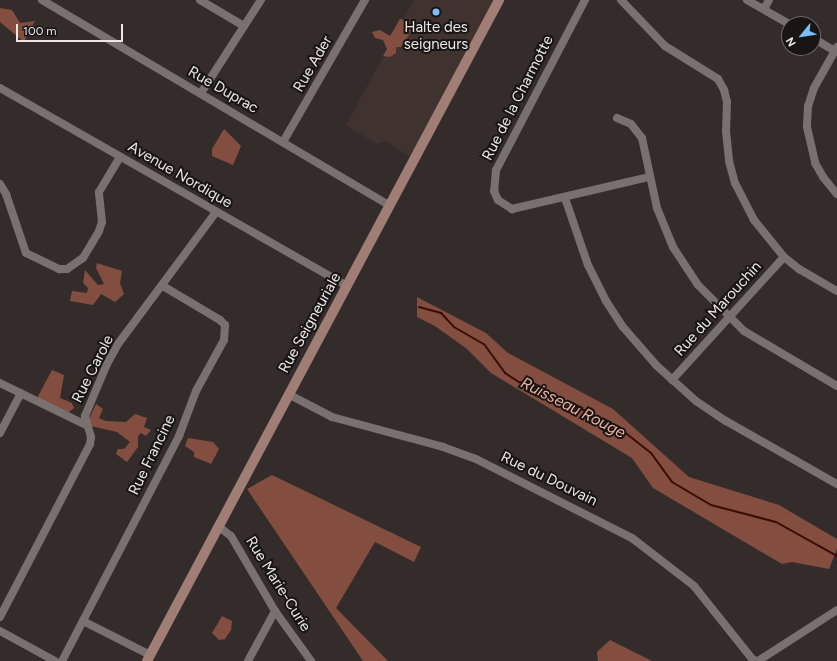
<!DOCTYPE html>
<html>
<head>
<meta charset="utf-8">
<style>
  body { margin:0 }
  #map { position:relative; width:837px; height:661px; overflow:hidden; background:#332c2a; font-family:Figtree,sans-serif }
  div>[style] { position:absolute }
  .built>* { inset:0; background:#40332f }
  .forest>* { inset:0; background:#834e40 }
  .stream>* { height:2px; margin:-1px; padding:0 1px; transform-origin:1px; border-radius:1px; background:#3a0d02 }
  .street>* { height:8px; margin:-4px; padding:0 4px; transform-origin:4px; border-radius:4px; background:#79716f }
  .secondary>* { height:10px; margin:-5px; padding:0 5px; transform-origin:5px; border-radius:5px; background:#a07e75 }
  .dots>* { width:11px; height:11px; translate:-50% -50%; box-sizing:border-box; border:2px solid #181515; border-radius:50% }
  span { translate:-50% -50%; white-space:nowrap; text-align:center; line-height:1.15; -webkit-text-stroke:4px #181515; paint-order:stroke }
  .poi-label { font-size:15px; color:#ebe7e5 }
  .street-label { font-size:15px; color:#ebe7e5 }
  .water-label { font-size:16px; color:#f4b19e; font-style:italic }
  .north { position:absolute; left:781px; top:16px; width:40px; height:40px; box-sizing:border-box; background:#181515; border:1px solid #6c6968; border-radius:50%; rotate:240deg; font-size:11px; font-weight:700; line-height:16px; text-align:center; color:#ebe7e5 }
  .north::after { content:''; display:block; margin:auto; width:14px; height:18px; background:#7bbef8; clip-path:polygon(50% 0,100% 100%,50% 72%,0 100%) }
  .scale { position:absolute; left:16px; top:24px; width:107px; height:18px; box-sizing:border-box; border:2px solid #ebe7e5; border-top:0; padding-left:5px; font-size:12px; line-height:14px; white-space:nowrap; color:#ebe7e5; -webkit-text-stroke:3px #181515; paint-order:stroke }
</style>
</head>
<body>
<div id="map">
  <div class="built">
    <div style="clip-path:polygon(414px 0,494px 0,414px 160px,386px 141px,377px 144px,346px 125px)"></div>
  </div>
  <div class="forest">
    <div style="clip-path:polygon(0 8px,12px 10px,20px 23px,35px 21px,24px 42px,0 22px)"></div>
    <div style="clip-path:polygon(400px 19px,406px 20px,412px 28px,409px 35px,401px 47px,396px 47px,396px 53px,390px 57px,383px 56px,387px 49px,383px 40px,375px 38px,372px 32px,380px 30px,390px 36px)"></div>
    <div style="clip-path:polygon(224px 129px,241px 146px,233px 165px,212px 156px,212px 149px)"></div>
    <div style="clip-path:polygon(97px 263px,122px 271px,120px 283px,124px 294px,115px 302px,101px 294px,93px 305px,70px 301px,72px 291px,87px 293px,88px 288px,83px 283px,85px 270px,98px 285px,104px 284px,96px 268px)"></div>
    <div style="clip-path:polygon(417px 297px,486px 333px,508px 353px,613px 409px,689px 477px,779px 505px,837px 539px,837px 549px,829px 569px,792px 562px,782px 564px,653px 488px,632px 458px,491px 373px,467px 349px,435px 326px,417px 317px)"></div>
    <div style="clip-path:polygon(52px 370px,64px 375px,60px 398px,72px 403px,74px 408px,68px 413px,37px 398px)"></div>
    <div style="clip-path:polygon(96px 404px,103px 409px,99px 418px,106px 421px,126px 422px,135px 414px,147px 418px,144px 427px,151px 430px,146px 436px,141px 433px,138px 436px,138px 447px,127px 462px,116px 454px,118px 449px,124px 449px,130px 442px,117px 432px,86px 425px)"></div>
    <div style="clip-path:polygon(188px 438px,213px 442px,219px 449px,211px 464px,194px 457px,194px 452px,185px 446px)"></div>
    <div style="clip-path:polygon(272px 475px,421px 547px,414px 562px,375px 542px,336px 608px,388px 661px,363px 661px,247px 489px)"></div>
    <div style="clip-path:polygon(222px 616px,232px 621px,231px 630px,225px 639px,219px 640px,212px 633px)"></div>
    <div style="clip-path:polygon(610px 640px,652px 661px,598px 661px,597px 652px)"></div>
  </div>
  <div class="stream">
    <div style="left:419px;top:307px;width:23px;rotate:15deg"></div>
    <div style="left:441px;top:313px;width:19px;rotate:47deg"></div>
    <div style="left:454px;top:327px;width:34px;rotate:30deg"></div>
    <div style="left:484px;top:344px;width:36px;rotate:54deg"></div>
    <div style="left:505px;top:373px;width:17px;rotate:33deg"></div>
    <div style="left:519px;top:382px;width:21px;rotate:17deg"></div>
    <div style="left:539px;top:388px;width:88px;rotate:26.3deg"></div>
    <div style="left:618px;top:427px;width:42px;rotate:38.2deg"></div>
    <div style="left:651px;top:453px;width:36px;rotate:54deg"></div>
    <div style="left:672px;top:482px;width:45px;rotate:30.5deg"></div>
    <div style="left:711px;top:505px;width:67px;rotate:14.7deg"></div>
    <div style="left:776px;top:522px;width:70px;rotate:29.1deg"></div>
  </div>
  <div class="street">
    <div style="left:42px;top:0;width:404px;rotate:30.6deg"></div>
    <div style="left:200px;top:0;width:51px;rotate:30.6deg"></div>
    <div style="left:585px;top:0;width:192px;rotate:117.6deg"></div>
    <div style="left:496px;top:170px;width:21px;rotate:95deg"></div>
    <div style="left:494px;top:191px;width:10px;rotate:66deg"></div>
    <div style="left:498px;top:200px;width:17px;rotate:33deg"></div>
    <div style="left:512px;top:209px;width:140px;rotate:-13.2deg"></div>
    <div style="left:621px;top:0;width:64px;rotate:46.3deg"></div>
    <div style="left:665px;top:46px;width:62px;rotate:31.9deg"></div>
    <div style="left:718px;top:79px;width:13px;rotate:61deg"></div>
    <div style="left:724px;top:90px;width:12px;rotate:76deg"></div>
    <div style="left:727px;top:102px;width:29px;rotate:92deg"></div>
    <div style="left:726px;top:131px;width:30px;rotate:84deg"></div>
    <div style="left:729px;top:161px;width:23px;rotate:75deg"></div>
    <div style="left:735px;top:183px;width:42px;rotate:62.8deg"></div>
    <div style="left:754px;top:220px;width:48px;rotate:51deg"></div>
    <div style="left:784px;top:257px;width:19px;rotate:39deg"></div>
    <div style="left:799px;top:269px;width:44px;rotate:30.1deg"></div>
    <div style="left:747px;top:0;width:48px;rotate:29.7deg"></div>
    <div style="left:764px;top:9px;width:10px;rotate:-61deg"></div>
    <div style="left:813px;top:38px;width:26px;rotate:31deg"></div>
    <div style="left:837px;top:47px;width:47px;rotate:119.3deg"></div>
    <div style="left:814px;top:88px;width:19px;rotate:108deg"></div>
    <div style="left:808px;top:106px;width:21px;rotate:93deg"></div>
    <div style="left:807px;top:127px;width:37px;rotate:77deg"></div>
    <div style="left:815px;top:163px;width:16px;rotate:60deg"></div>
    <div style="left:823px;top:177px;width:22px;rotate:51deg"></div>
    <div style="left:0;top:88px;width:400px;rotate:29.7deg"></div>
    <div style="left:201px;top:93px;width:111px;rotate:-57.2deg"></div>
    <div style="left:617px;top:118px;width:15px;rotate:23deg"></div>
    <div style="left:631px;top:124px;width:18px;rotate:52deg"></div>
    <div style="left:642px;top:138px;width:72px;rotate:77.9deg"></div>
    <div style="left:657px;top:208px;width:42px;rotate:67.7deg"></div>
    <div style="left:673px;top:247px;width:45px;rotate:56.7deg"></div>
    <div style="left:698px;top:285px;width:65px;rotate:45deg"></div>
    <div style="left:744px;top:331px;width:108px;rotate:30.6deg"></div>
    <div style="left:283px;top:142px;width:164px;rotate:-60deg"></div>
    <div style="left:0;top:184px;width:12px;rotate:59deg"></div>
    <div style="left:6px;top:194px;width:62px;rotate:71.3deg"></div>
    <div style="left:26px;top:253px;width:37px;rotate:26deg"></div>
    <div style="left:59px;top:269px;width:8px"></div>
    <div style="left:67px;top:269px;width:19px;rotate:-35deg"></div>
    <div style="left:83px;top:258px;width:31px;rotate:-59deg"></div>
    <div style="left:99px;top:231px;width:9px;rotate:-72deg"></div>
    <div style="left:102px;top:222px;width:30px;rotate:-96deg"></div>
    <div style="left:99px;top:192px;width:41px;rotate:-59deg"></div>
    <div style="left:565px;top:198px;width:71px;rotate:71.1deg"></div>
    <div style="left:588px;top:265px;width:40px;rotate:63.4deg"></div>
    <div style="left:606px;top:301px;width:31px;rotate:57deg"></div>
    <div style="left:623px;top:327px;width:50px;rotate:49deg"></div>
    <div style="left:656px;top:365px;width:54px;rotate:42deg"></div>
    <div style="left:696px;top:401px;width:36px;rotate:34deg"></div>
    <div style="left:726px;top:421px;width:128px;rotate:29.6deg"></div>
    <div style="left:672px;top:380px;width:166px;rotate:-47.7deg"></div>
    <div style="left:0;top:383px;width:96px;rotate:26deg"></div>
    <div style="left:288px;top:394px;width:50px;rotate:27.6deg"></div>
    <div style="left:332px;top:417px;width:115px;rotate:15.1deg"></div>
    <div style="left:443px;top:447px;width:35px;rotate:20deg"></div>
    <div style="left:476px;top:459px;width:175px;rotate:26.9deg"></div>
    <div style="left:632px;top:538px;width:78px;rotate:37.7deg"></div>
    <div style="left:694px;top:586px;width:95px;rotate:51.4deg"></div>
    <div style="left:753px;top:660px;width:5px;rotate:11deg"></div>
    <div style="left:758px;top:661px;width:94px;rotate:-32.8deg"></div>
    <div style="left:0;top:433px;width:45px;rotate:-62.3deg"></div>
    <div style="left:218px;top:526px;width:16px;rotate:38deg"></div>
    <div style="left:231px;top:536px;width:87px;rotate:59.6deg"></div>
    <div style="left:275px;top:611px;width:62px;rotate:54.2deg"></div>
    <div style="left:0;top:617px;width:195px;rotate:-62.5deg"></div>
    <div style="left:90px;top:444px;width:7px;rotate:-82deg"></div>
    <div style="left:91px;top:437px;width:22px;rotate:-106deg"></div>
    <div style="left:85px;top:416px;width:56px;rotate:-67.1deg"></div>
    <div style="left:107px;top:364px;width:23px;rotate:-61deg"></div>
    <div style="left:118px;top:344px;width:164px;rotate:-53.4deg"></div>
    <div style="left:83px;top:621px;width:75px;rotate:26.9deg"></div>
    <div style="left:0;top:631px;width:63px;rotate:28.6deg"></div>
    <div style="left:62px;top:661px;width:254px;rotate:-62.5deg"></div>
    <div style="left:179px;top:436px;width:48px;rotate:-69.3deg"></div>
    <div style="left:196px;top:391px;width:58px;rotate:-61.2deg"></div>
    <div style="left:224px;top:340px;width:15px;rotate:-86deg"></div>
    <div style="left:225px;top:325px;width:7px;rotate:-135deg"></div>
    <div style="left:220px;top:320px;width:66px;rotate:-149.2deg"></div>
    <div style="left:248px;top:661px;width:57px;rotate:-61.6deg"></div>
  </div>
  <div class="secondary">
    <div style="left:147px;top:661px;width:749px;rotate:-61.96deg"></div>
  </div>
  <div class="dots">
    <div style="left:436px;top:12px;background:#7bbef8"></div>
  </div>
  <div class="poi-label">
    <span style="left:436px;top:36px">Halte des<br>seigneurs</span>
  </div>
  <div class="street-label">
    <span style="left:313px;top:64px;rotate:-60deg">Rue Ader</span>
    <span style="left:223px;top:90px;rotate:30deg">Rue Duprac</span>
    <span style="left:518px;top:98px;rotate:-63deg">Rue de la Charmotte</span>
    <span style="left:180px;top:175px;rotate:30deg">Avenue Nordique</span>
    <span style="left:718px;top:309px;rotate:-48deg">Rue du Marouchin</span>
    <span style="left:310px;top:323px;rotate:-61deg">Rue Seigneuriale</span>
    <span style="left:93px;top:369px;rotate:-63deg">Rue Carole</span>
    <span style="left:152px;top:455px;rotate:-64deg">Rue Francine</span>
    <span style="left:549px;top:479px;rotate:26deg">Rue du Douvain</span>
    <span style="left:278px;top:584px;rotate:58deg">Rue Marie-Curie</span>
  </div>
  <div class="water-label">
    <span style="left:573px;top:408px;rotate:27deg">Ruisseau Rouge</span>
  </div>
  <div class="north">N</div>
  <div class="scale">100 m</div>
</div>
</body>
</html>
